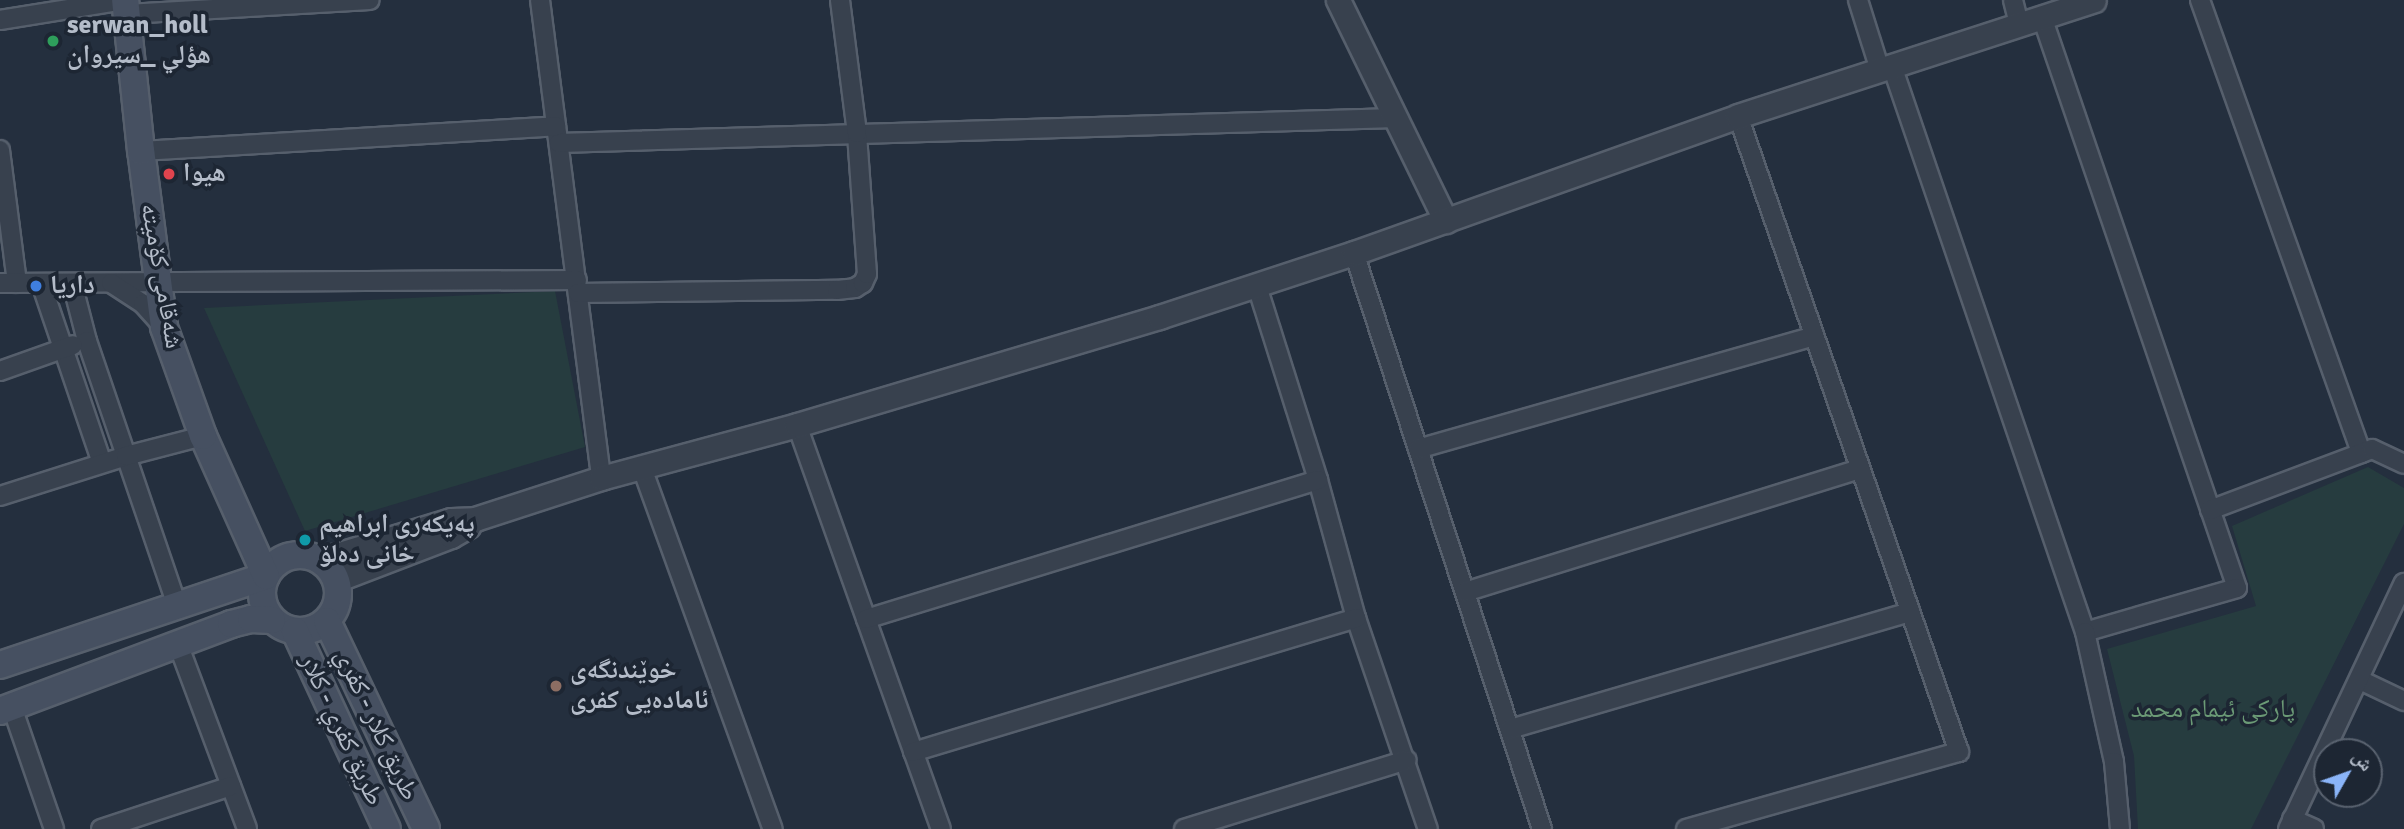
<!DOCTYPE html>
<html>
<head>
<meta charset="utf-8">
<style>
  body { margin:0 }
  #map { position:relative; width:2404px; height:829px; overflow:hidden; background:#242f3e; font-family:Signika,"Noto Naskh Arabic",sans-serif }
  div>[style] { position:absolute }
  .green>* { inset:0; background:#263c3f }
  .roads { filter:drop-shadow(2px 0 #565f6c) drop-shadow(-2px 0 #565f6c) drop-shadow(0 2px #565f6c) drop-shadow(0 -2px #565f6c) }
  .minor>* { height:18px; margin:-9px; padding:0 9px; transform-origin:9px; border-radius:9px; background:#38414e }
  .tertiary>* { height:23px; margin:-11.5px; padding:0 11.5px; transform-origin:11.5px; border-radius:11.5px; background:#38414e }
  .secondary>* { height:26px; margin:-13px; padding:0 13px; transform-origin:13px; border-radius:13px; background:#465061 }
  .secondary>.ring { margin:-13px; padding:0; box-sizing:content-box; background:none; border:26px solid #465061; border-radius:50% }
  .dots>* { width:19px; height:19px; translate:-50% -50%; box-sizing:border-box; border:4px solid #1d2633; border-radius:50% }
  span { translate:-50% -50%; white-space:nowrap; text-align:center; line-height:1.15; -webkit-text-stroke:7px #1d2633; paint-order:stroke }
  .poi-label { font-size:26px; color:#b4bcc9; font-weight:700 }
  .left { translate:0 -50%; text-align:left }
  .street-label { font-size:26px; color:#b4bcc9 }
  .park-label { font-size:26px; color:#6b9a76 }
  .north { position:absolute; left:2313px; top:738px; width:70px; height:70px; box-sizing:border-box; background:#1d2633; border:2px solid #59626f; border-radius:50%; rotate:50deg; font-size:19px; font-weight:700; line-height:28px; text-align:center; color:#b4bcc9 }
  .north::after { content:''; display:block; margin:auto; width:24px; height:32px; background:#8ab4f8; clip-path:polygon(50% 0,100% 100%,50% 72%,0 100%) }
</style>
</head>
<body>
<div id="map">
  <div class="green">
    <div style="clip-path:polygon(555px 291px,585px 447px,305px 531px,204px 308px)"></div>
    <div style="clip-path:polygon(2368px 467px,2404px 488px,2404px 524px,2251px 829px,2138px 829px,2134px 756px,2107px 649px,2256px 606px,2232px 526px)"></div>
  </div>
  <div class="roads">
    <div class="minor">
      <div style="left:540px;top:0;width:482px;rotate:82.7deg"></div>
      <div style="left:1858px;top:0;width:73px;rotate:72.6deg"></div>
      <div style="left:2013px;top:0;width:25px;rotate:76deg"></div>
      <div style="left:2200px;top:0;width:481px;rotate:70.4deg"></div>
      <div style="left:127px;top:14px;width:243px;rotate:-3.3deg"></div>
      <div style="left:2042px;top:17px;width:603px;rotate:71.14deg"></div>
      <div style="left:2237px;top:588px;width:158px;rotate:163.9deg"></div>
      <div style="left:0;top:20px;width:127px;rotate:-9.1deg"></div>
      <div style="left:1892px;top:66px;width:598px;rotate:71.17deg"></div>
      <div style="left:2085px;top:632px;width:133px;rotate:77.4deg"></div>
      <div style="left:2114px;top:762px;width:67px;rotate:84.9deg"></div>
      <div style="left:559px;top:143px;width:837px;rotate:-1.71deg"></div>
      <div style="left:0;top:150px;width:134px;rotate:82.7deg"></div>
      <div style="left:141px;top:151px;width:416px;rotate:-3.4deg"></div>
      <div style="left:1354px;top:253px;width:606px;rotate:71.92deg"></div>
      <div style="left:0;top:283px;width:577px;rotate:-0.3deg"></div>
      <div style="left:41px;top:283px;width:190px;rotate:71.3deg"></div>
      <div style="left:72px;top:283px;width:60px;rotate:75.5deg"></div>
      <div style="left:87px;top:341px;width:280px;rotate:71.2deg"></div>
      <div style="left:111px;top:283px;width:38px;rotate:33deg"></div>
      <div style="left:143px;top:304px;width:31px;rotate:48deg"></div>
      <div style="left:1257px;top:286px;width:203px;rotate:72.5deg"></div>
      <div style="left:1318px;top:480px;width:143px;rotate:74.6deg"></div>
      <div style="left:1356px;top:618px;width:223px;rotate:71.2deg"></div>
      <div style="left:578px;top:293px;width:259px;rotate:-0.7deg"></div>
      <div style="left:837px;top:290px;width:18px;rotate:-6deg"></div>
      <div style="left:855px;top:288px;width:9px;rotate:-32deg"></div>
      <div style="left:863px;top:283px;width:10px;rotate:-66deg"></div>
      <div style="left:867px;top:274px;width:141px;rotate:-94.1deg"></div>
      <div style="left:857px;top:133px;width:134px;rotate:-97.3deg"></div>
      <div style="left:0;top:371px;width:77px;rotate:-19.6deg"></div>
      <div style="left:797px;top:425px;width:429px;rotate:70.4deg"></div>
      <div style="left:1418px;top:449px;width:412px;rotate:-15.9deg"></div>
      <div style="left:642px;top:468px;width:384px;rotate:70.1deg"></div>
      <div style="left:0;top:496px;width:132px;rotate:-17.6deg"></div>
      <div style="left:126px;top:456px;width:80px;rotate:-14.6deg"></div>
      <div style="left:2210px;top:510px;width:173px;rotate:-20.6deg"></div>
      <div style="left:2372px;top:449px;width:35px;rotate:25deg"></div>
      <div style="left:1465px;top:592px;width:414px;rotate:-17.3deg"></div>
      <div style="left:866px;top:619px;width:473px;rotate:-17.1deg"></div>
      <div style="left:178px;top:644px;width:197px;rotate:69.5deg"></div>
      <div style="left:2360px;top:680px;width:49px;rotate:25.5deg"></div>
      <div style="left:12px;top:707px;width:129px;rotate:71deg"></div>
      <div style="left:1510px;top:729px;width:417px;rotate:-16.3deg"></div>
      <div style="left:913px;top:752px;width:463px;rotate:-16.8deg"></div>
      <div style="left:2292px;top:819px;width:24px;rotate:24deg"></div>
      <div style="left:101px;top:829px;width:137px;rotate:-18.3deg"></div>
      <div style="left:1184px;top:829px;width:233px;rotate:-17.2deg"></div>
      <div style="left:1686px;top:829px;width:284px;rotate:-15.8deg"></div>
      <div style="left:1959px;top:752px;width:673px;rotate:-109.16deg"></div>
      <div style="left:2288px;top:829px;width:272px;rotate:-64.8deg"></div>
    </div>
    <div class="tertiary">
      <div style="left:1338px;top:0;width:246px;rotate:64deg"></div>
      <div style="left:320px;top:560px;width:137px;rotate:-17deg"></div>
      <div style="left:451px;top:520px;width:24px;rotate:-2deg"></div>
      <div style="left:475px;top:519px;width:133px;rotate:-18deg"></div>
      <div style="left:601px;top:478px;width:203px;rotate:-15.1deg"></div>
      <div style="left:797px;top:425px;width:378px;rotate:-16.6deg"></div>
      <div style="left:1159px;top:317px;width:205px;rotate:-18.2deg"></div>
      <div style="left:1354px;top:253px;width:408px;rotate:-19.6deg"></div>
      <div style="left:1738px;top:116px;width:374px;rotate:-18deg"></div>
      <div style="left:336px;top:580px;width:123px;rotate:-20.9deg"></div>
      <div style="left:451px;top:536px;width:20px;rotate:-30deg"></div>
    </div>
    <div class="secondary">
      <div class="ring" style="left:262px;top:555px;width:50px;height:50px"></div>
      <div style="left:327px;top:621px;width:230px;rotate:64.5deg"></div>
      <div style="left:295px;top:631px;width:218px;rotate:65.1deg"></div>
      <div style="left:0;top:665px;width:280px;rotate:-18.5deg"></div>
      <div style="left:266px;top:576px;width:154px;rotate:-114.2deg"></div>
      <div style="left:203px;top:436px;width:116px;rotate:-109.7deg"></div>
      <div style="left:164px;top:327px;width:177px;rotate:-97.4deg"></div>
      <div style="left:141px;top:151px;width:152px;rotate:-96deg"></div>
      <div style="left:0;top:711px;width:247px;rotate:-20.6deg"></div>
      <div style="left:231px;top:624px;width:21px;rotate:-14deg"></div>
      <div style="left:251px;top:619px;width:21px;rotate:3deg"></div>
    </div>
  </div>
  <div class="dots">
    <div style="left:53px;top:41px;background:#2e9e5b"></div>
    <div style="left:169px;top:174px;background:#e0444e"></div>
    <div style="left:36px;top:286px;background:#3f7fe0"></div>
    <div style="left:305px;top:540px;background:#0f9aa8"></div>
    <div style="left:556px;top:686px;background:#8d6e63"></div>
  </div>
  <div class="poi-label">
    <span class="left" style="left:67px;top:41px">serwan_holl<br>هؤلي _سيروان</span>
    <span class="left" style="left:183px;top:174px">هیوا</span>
    <span class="left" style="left:50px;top:286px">داريا</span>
    <span class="left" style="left:319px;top:540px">پەیکەری ابراهیم<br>خانی دەلۆ</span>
    <span class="left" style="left:570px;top:686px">خوێندنگەی<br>ئامادەیی کفری</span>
  </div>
  <div class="street-label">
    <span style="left:161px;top:276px;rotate:80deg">شەقامی کۆمیتە</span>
    <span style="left:376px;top:725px;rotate:65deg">طريق كلار - كفري</span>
    <span style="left:341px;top:730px;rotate:65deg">طريق كفري - كلار</span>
  </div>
  <div class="park-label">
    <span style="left:2213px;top:710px">پارکی ئیمام محمد</span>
  </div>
  <div class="north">ش</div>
</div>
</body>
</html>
